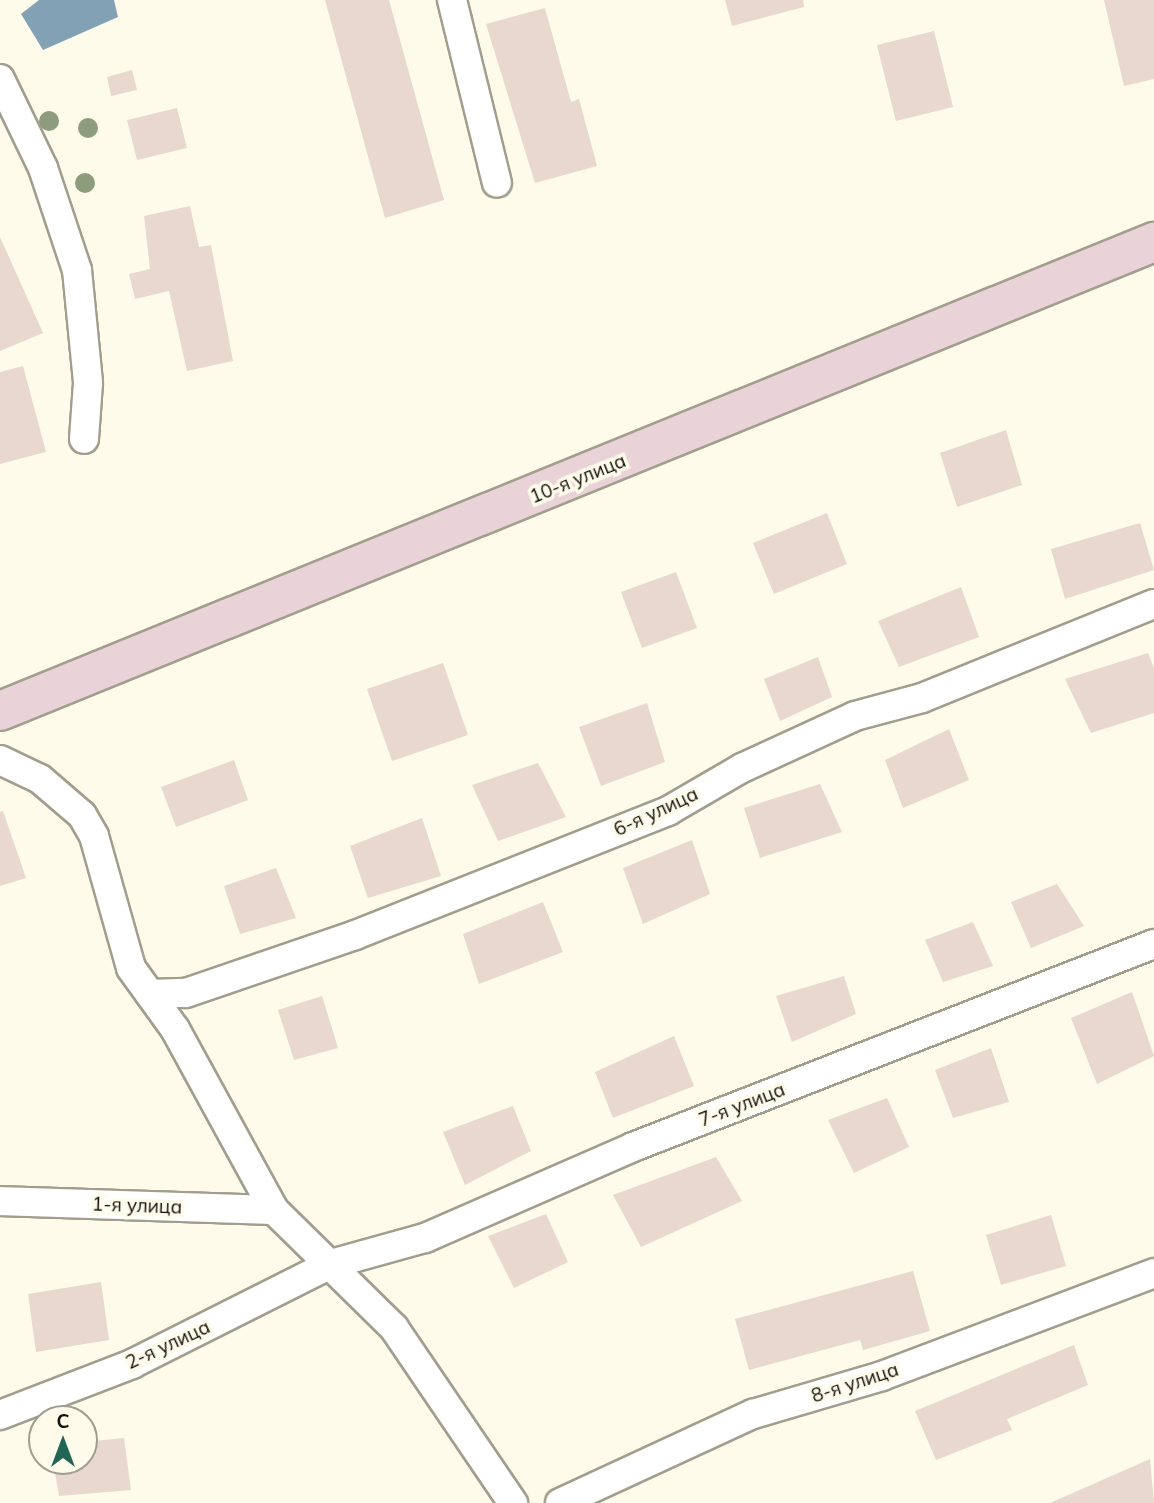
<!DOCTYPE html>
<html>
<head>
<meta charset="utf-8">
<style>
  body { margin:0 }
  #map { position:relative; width:1154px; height:1503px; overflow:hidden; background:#fffbea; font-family:Mulish,sans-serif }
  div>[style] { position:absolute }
  .water>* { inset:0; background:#83a1b5 }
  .building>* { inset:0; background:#e8d8cd }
  .roads { filter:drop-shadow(2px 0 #a29e8e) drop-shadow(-2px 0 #a29e8e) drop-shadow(0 2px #a29e8e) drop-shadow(0 -2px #a29e8e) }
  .street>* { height:28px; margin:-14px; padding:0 14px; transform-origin:14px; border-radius:14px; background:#fff }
  .secondary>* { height:38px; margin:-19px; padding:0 19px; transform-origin:19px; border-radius:19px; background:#ead3d8 }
  .trees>* { width:20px; height:20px; margin:-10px; border-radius:50%; background:#8e9c7e }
  span { translate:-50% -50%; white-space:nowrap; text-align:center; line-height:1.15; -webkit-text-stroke:7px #fffbea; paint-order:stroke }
  .street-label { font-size:19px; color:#11100a }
  .north { position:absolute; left:28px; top:1405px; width:70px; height:70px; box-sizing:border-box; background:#fffbea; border:2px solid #a09d90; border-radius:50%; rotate:0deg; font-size:19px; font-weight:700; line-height:28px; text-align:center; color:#11100a }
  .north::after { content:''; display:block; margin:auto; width:24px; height:32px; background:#216557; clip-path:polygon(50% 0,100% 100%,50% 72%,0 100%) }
</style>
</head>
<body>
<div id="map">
  <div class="water">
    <div style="clip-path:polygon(39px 0,114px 0,118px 17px,43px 50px,21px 14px)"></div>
  </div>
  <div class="building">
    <div style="clip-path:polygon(325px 0,389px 0,444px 200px,385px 218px)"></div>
    <div style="clip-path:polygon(725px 0,803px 0,804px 7px,732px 26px)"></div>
    <div style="clip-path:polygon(1104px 0,1154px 0,1154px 79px,1124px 86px)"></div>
    <div style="clip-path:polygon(545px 8px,571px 102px,579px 99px,597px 166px,535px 183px,486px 24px)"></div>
    <div style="clip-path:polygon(934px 31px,953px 107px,896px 121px,877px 45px)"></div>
    <div style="clip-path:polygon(132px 70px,137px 90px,111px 96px,107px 77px)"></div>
    <div style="clip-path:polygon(177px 108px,187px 148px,137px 160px,127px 120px)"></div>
    <div style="clip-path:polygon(190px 206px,199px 247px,211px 245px,233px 361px,187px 371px,169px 291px,135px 299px,129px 274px,150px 269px,144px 216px)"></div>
    <div style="clip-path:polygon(0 237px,43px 333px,0 351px)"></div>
    <div style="clip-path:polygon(23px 366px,46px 452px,0 464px,0 372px)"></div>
    <div style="clip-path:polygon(1006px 430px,1022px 485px,957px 507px,940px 453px)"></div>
    <div style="clip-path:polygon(827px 513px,847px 564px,774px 594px,753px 543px)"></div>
    <div style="clip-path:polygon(1140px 523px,1154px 570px,1065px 599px,1051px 549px)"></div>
    <div style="clip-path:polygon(676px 572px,697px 628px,642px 648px,621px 592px)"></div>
    <div style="clip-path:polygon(961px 587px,979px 637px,899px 667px,878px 621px)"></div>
    <div style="clip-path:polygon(1148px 653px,1154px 668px,1154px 713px,1091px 733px,1065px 679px)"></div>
    <div style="clip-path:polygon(818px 657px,832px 697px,780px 721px,764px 679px)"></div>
    <div style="clip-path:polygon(443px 663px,468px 735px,392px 761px,367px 689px)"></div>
    <div style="clip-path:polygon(647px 703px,665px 762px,601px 786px,579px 727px)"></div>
    <div style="clip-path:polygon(949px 729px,969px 780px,903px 808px,885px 760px)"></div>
    <div style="clip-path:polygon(234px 760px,248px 800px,176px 827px,161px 787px)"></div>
    <div style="clip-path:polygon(538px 763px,566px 817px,498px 841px,472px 785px)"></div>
    <div style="clip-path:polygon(820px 784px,842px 832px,760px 858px,744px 808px)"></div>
    <div style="clip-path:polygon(3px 811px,26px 878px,0 886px,0 812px)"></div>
    <div style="clip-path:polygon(422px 818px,441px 876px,368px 898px,350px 846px)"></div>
    <div style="clip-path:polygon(692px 840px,710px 894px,643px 924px,623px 868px)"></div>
    <div style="clip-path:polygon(276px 868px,296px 918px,240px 934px,224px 886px)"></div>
    <div style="clip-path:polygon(1057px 884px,1084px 926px,1031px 948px,1011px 902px)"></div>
    <div style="clip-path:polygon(543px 902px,563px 952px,479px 984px,463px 934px)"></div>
    <div style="clip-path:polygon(973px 922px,993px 966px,943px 982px,925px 940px)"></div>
    <div style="clip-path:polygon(844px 976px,856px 1014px,792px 1042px,776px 996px)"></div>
    <div style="clip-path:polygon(1132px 992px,1154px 1056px,1097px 1084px,1071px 1018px)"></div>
    <div style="clip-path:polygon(322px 996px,338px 1048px,294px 1060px,278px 1010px)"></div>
    <div style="clip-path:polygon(674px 1036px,694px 1086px,613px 1118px,595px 1072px)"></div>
    <div style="clip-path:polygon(991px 1048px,1009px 1102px,953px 1118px,935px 1070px)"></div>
    <div style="clip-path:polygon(887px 1098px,909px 1147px,854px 1173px,828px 1120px)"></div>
    <div style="clip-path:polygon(513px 1106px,531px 1151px,465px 1185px,443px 1132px)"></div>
    <div style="clip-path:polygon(716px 1157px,742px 1201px,641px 1247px,613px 1195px)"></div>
    <div style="clip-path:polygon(546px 1214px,568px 1262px,514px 1288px,488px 1236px)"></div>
    <div style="clip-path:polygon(1051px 1215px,1066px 1266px,1001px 1285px,986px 1235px)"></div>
    <div style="clip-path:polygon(913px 1271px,930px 1331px,863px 1350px,860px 1340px,749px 1370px,735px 1319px)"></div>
    <div style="clip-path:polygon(101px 1282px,109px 1340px,36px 1352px,28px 1294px)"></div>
    <div style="clip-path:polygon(1074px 1345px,1088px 1385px,1007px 1419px,1012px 1430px,936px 1460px,915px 1411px)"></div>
    <div style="clip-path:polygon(124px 1438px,131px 1490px,59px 1496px,53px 1461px,84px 1461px,84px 1442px)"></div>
    <div style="clip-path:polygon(1150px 1459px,1154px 1503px,1050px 1503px)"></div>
  </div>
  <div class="roads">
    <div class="street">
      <div style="left:452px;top:0;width:188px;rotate:76.2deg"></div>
      <div style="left:0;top:79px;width:99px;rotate:64.2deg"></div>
      <div style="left:43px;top:168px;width:108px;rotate:71.6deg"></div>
      <div style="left:77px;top:270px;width:114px;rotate:84.4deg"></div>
      <div style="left:88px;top:383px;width:56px;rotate:94.1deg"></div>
      <div style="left:0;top:760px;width:44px;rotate:25.4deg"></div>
      <div style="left:40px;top:779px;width:55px;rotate:40.6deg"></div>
      <div style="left:82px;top:815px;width:24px;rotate:60deg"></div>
      <div style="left:94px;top:836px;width:137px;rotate:74.3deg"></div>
      <div style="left:131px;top:968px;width:75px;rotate:54.2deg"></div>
      <div style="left:175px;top:1029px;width:206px;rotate:61.3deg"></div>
      <div style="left:274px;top:1210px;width:168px;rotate:44.5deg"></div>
      <div style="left:394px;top:1328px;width:212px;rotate:55.8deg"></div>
      <div style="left:150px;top:994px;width:36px;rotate:-2deg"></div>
      <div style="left:186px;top:993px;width:179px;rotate:-18.9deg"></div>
      <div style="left:355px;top:935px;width:337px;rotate:-21.6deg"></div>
      <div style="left:668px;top:811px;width:86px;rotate:-30.2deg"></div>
      <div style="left:742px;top:768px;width:124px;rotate:-24.7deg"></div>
      <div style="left:855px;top:716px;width:69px;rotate:-15deg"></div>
      <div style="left:922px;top:698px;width:250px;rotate:-22.1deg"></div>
      <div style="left:0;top:1201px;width:274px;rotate:1.9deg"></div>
      <div style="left:0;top:1415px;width:142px;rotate:-21.1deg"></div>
      <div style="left:132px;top:1364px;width:223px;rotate:-26.7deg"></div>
      <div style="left:331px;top:1264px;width:98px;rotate:-15.5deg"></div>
      <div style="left:425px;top:1238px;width:227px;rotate:-23.6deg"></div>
      <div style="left:633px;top:1147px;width:559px;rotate:-21.29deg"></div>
      <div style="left:560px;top:1503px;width:213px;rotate:-24.8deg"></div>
      <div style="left:753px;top:1414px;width:134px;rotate:-16.4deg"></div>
      <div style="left:882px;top:1376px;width:291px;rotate:-20.7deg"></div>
    </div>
    <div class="secondary">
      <div style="left:0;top:711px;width:1246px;rotate:-22.12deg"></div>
    </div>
  </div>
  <div class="trees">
    <div style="left:49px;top:121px"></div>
    <div style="left:88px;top:128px"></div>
    <div style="left:85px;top:183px"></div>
  </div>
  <div class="street-label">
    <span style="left:578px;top:479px;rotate:-22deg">10-я улица</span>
    <span style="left:656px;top:812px;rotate:-25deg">6-я улица</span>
    <span style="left:742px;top:1105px;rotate:-21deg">7-я улица</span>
    <span style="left:137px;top:1206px;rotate:2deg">1-я улица</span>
    <span style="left:168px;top:1345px;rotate:-25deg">2-я улица</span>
    <span style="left:855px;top:1383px;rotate:-18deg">8-я улица</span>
  </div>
  <div class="north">С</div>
</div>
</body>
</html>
